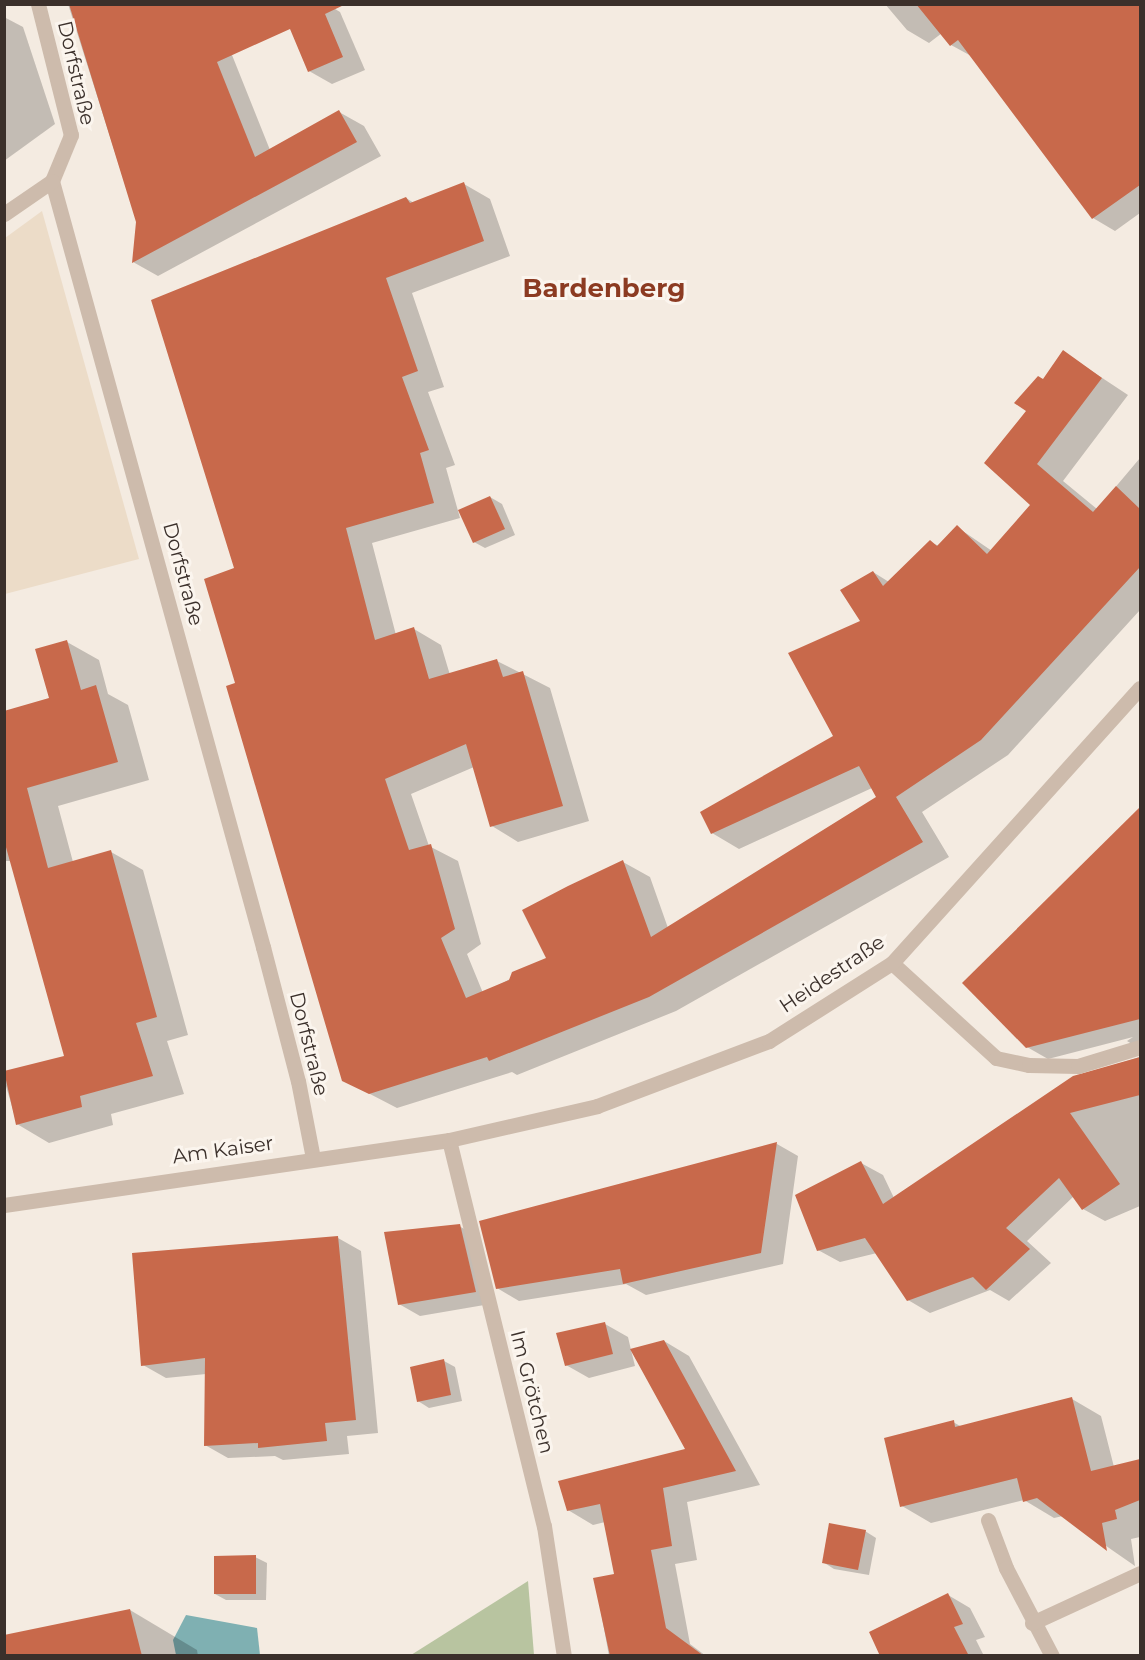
<!DOCTYPE html>
<html>
<head>
<meta charset="utf-8">
<style>
  body { margin:0 }
  #map { position:relative; width:1145px; height:1660px; overflow:hidden; background:#f4ebe1; font-family:Montserrat,sans-serif }
  div>[style] { position:absolute }
  .green>* { inset:0; background:#b8c4a0 }
  .plaza>* { inset:0; background:#ecdcc8 }
  .water>* { inset:0; background:#7fb0b2 }
  .shadow>* { inset:0; background:#0003 }
  .building>* { inset:0; background:#c8694b }
  .minor>* { height:15px; margin:-7.5px; padding:0 7.5px; transform-origin:7.5px; border-radius:7.5px; background:#cdbbac }
  span { translate:-50% -50%; white-space:nowrap; text-align:center; line-height:1.15; -webkit-text-stroke:6px #fbf5ee; paint-order:stroke }
  .street-label { font-size:20px; color:#3b302b }
  .district-label { font-size:26px; color:#8c3b22; font-weight:700 }
  .frame { position:absolute; inset:0; border:6px solid #3b302b; pointer-events:none }
</style>
</head>
<body>
<div id="map">
  <div class="green">
    <div style="clip-path:polygon(528px 1581px,534px 1655px,411px 1655px)"></div>
  </div>
  <div class="plaza">
    <div style="clip-path:polygon(42px 211px,139px 559px,5px 594px,5px 238px)"></div>
  </div>
  <div class="water">
    <div style="clip-path:polygon(186px 1615px,257px 1628px,260px 1655px,176px 1655px,173px 1640px)"></div>
  </div>
  <div class="shadow">
    <div style="clip-path:polygon(68px 4px,228px 4px,207px 41px,232px 55px,270px 150px,339px 112px,364px 126px,381px 156px,158px 276px,133px 262px,137px 222px)"></div>
    <div style="clip-path:polygon(327px 4px,340px 12px,365px 70px,332px 84px,309px 71px)"></div>
    <div style="clip-path:polygon(885px 4px,1140px 4px,1140px 213px,1115px 231px,1093px 218px,973px 57px,951px 45px,942px 33px,929px 43px,907px 30px)"></div>
    <div style="clip-path:polygon(4px 17px,23px 27px,55px 124px,4px 161px)"></div>
    <div style="clip-path:polygon(464px 184px,490px 199px,510px 256px,412px 293px,444px 387px,428px 392px,455px 465px,446px 468px,460px 518px,372px 543px,396px 635px,414px 629px,441px 645px,450px 675px,497px 661px,550px 688px,589px 821px,518px 842px,492px 826px,474px 767px,411px 794px,429px 846px,458px 861px,481px 944px,467px 954px,483px 993px,548px 959px,623px 862px,650px 877px,668px 928px,878px 797px,872px 788px,739px 849px,712px 833px,835px 736px,873px 572px,889px 582px,930px 542px,939px 546px,957px 527px,992px 551px,1032px 505px,1028px 411px,1063px 352px,1128px 395px,1063px 481px,1097px 509px,1140px 458px,1140px 610px,1008px 755px,922px 812px,949px 857px,676px 1011px,517px 1075px,512px 1072px,397px 1108px,343px 1080px,237px 684px,236px 569px,406px 198px,414px 203px)"></div>
    <div style="clip-path:polygon(490px 497px,502px 504px,515px 535px,485px 548px,474px 542px)"></div>
    <div style="clip-path:polygon(67px 642px,99px 660px,108px 694px,128px 705px,149px 780px,58px 806px,73px 862px,111px 852px,143px 870px,188px 1035px,167px 1041px,184px 1094px,111px 1114px,113px 1125px,49px 1143px,17px 1124px,4px 1079px,4px 1073px,66px 1057px,12px 861px,4px 861px,4px 712px,50px 699px)"></div>
    <div style="clip-path:polygon(1140px 810px,1140px 1049px,1127px 1041px,1133px 1037px,1048px 1059px,1027px 1047px)"></div>
    <div style="clip-path:polygon(1140px 1057px,1140px 1206px,1105px 1221px,1083px 1209px,1074px 1196px,1027px 1241px,1051px 1263px,1009px 1301px,990px 1290px,930px 1313px,908px 1300px,877px 1253px,840px 1262px,818px 1250px,861px 1163px,883px 1175px,894px 1198px,1074px 1077px)"></div>
    <div style="clip-path:polygon(777px 1144px,798px 1156px,783px 1264px,646px 1295px,626px 1284px,519px 1301px,497px 1288px,481px 1222px)"></div>
    <div style="clip-path:polygon(459px 1226px,480px 1238px,496px 1303px,420px 1316px,399px 1304px)"></div>
    <div style="clip-path:polygon(338px 1238px,361px 1251px,378px 1433px,347px 1436px,349px 1454px,283px 1460px,275px 1456px,228px 1458px,205px 1445px,206px 1374px,166px 1378px,143px 1365px)"></div>
    <div style="clip-path:polygon(605px 1324px,628px 1337px,631px 1350px,664px 1341px,689px 1356px,760px 1485px,687px 1502px,697px 1560px,675px 1564px,690px 1644px,706px 1656px,609px 1656px,595px 1579px,616px 1575px,605px 1522px,593px 1525px,568px 1510px,687px 1450px,631px 1350px,635px 1366px,589px 1378px,566px 1365px)"></div>
    <div style="clip-path:polygon(444px 1361px,455px 1367px,462px 1401px,429px 1408px,418px 1401px)"></div>
    <div style="clip-path:polygon(1072px 1399px,1101px 1416px,1114px 1467px,1140px 1461px,1140px 1537px,1131px 1539px,1135px 1566px,1063px 1516px,1054px 1518px,1024px 1500px,931px 1523px,902px 1506px,953px 1422px,962px 1427px)"></div>
    <div style="clip-path:polygon(865px 1531px,876px 1538px,869px 1575px,834px 1569px,823px 1562px)"></div>
    <div style="clip-path:polygon(255px 1557px,267px 1563px,266px 1600px,226px 1600px,215px 1594px)"></div>
    <div style="clip-path:polygon(948px 1595px,970px 1608px,985px 1637px,976px 1640px,984px 1656px,882px 1656px)"></div>
    <div style="clip-path:polygon(130px 1610px,197px 1650px,198px 1656px,4px 1656px)"></div>
  </div>
  <div class="building">
    <div style="clip-path:polygon(69px 4px,346px 4px,325px 14px,343px 57px,308px 72px,290px 29px,217px 62px,255px 157px,339px 110px,357px 142px,132px 263px,136px 222px)"></div>
    <div style="clip-path:polygon(916px 4px,1140px 4px,1140px 185px,1092px 219px,958px 40px,950px 46px)"></div>
    <div style="clip-path:polygon(464px 182px,484px 241px,386px 278px,418px 371px,402px 377px,429px 450px,420px 453px,434px 503px,346px 528px,375px 640px,414px 627px,429px 679px,497px 659px,503px 677px,523px 671px,563px 806px,490px 827px,466px 744px,385px 779px,409px 850px,431px 844px,455px 929px,441px 938px,466px 998px,509px 980px,512px 972px,546px 958px,522px 910px,568px 886px,623px 860px,651px 937px,876px 797px,859px 766px,711px 834px,700px 812px,833px 736px,788px 653px,860px 621px,840px 590px,873px 571px,883px 586px,930px 540px,937px 546px,957px 525px,987px 554px,1030px 505px,984px 463px,1026px 411px,1014px 403px,1038px 376px,1043px 379px,1063px 350px,1102px 378px,1037px 464px,1093px 512px,1116px 486px,1140px 509px,1140px 567px,981px 740px,896px 797px,923px 842px,649px 997px,489px 1061px,487px 1057px,369px 1094px,342px 1081px,226px 686px,235px 683px,204px 579px,234px 568px,151px 300px,406px 197px,410px 203px)"></div>
    <div style="clip-path:polygon(490px 496px,505px 529px,473px 543px,458px 510px)"></div>
    <div style="clip-path:polygon(67px 640px,81px 690px,96px 685px,118px 762px,27px 788px,48px 868px,111px 850px,157px 1017px,136px 1023px,153px 1076px,80px 1096px,82px 1107px,16px 1125px,4px 1071px,64px 1056px,4px 840px,4px 711px,49px 698px,35px 649px)"></div>
    <div style="clip-path:polygon(1140px 807px,1140px 1019px,1026px 1048px,962px 983px)"></div>
    <div style="clip-path:polygon(1140px 1057px,1140px 1095px,1070px 1113px,1120px 1184px,1082px 1210px,1059px 1178px,1006px 1228px,1030px 1249px,986px 1290px,973px 1277px,907px 1301px,865px 1238px,817px 1251px,795px 1195px,861px 1161px,883px 1204px,1073px 1076px)"></div>
    <div style="clip-path:polygon(777px 1142px,761px 1253px,623px 1284px,620px 1269px,496px 1289px,479px 1221px)"></div>
    <div style="clip-path:polygon(460px 1224px,476px 1292px,398px 1305px,384px 1232px)"></div>
    <div style="clip-path:polygon(338px 1236px,356px 1420px,325px 1423px,327px 1441px,258px 1448px,258px 1443px,204px 1446px,205px 1358px,141px 1366px,132px 1253px)"></div>
    <div style="clip-path:polygon(605px 1322px,613px 1354px,565px 1366px,556px 1333px)"></div>
    <div style="clip-path:polygon(664px 1340px,736px 1471px,663px 1488px,672px 1546px,651px 1550px,666px 1628px,704px 1656px,610px 1656px,593px 1578px,614px 1574px,600px 1504px,567px 1511px,558px 1481px,685px 1449px,630px 1349px)"></div>
    <div style="clip-path:polygon(444px 1359px,451px 1395px,417px 1402px,410px 1367px)"></div>
    <div style="clip-path:polygon(1072px 1397px,1091px 1471px,1140px 1459px,1140px 1500px,1115px 1510px,1117px 1519px,1102px 1523px,1107px 1551px,1037px 1498px,1023px 1502px,1017px 1478px,900px 1507px,884px 1438px,954px 1420px,955px 1427px)"></div>
    <div style="clip-path:polygon(829px 1523px,866px 1530px,858px 1570px,822px 1563px)"></div>
    <div style="clip-path:polygon(256px 1555px,256px 1594px,214px 1594px,214px 1556px)"></div>
    <div style="clip-path:polygon(948px 1593px,963px 1624px,954px 1627px,969px 1656px,880px 1656px,869px 1632px)"></div>
    <div style="clip-path:polygon(130px 1609px,142px 1656px,4px 1656px,4px 1635px)"></div>
  </div>
  <div class="minor">
    <div style="left:38px;top:4px;width:135px;rotate:75.9deg"></div>
    <div style="left:71px;top:135px;width:50px;rotate:112.4deg"></div>
    <div style="left:52px;top:181px;width:795px;rotate:74.6deg"></div>
    <div style="left:263px;top:947px;width:138px;rotate:75.4deg"></div>
    <div style="left:298px;top:1081px;width:78px;rotate:79deg"></div>
    <div style="left:4px;top:214px;width:58px;rotate:-34.5deg"></div>
    <div style="left:892px;top:963px;width:141px;rotate:42.4deg"></div>
    <div style="left:996px;top:1058px;width:34px;rotate:12deg"></div>
    <div style="left:1029px;top:1065px;width:49px;rotate:1.2deg"></div>
    <div style="left:1078px;top:1066px;width:65px;rotate:-17deg"></div>
    <div style="left:449px;top:1140px;width:398px;rotate:76.2deg"></div>
    <div style="left:544px;top:1526px;width:132px;rotate:81.3deg"></div>
    <div style="left:4px;top:1205px;width:450px;rotate:-8.3deg"></div>
    <div style="left:449px;top:1140px;width:152px;rotate:-12.9deg"></div>
    <div style="left:597px;top:1106px;width:184px;rotate:-20.7deg"></div>
    <div style="left:769px;top:1041px;width:146px;rotate:-32.4deg"></div>
    <div style="left:892px;top:963px;width:370px;rotate:-48deg"></div>
    <div style="left:988px;top:1520px;width:51px;rotate:69.4deg"></div>
    <div style="left:1006px;top:1568px;width:99px;rotate:62.4deg"></div>
    <div style="left:1032px;top:1623px;width:119px;rotate:-24.8deg"></div>
  </div>
  <div class="street-label">
    <span style="left:76px;top:73px;rotate:77deg">Dorfstraße</span>
    <span style="left:183px;top:574px;rotate:75deg">Dorfstraße</span>
    <span style="left:832px;top:974px;rotate:-34deg">Heidestraße</span>
    <span style="left:309px;top:1044px;rotate:76deg">Dorfstraße</span>
    <span style="left:223px;top:1150px;rotate:-8deg">Am Kaiser</span>
    <span style="left:532px;top:1392px;rotate:76deg">Im Grötchen</span>
  </div>
  <div class="district-label">
    <span style="left:604px;top:289px">Bardenberg</span>
  </div>
  <div class="frame"></div>
</div>
</body>
</html>
